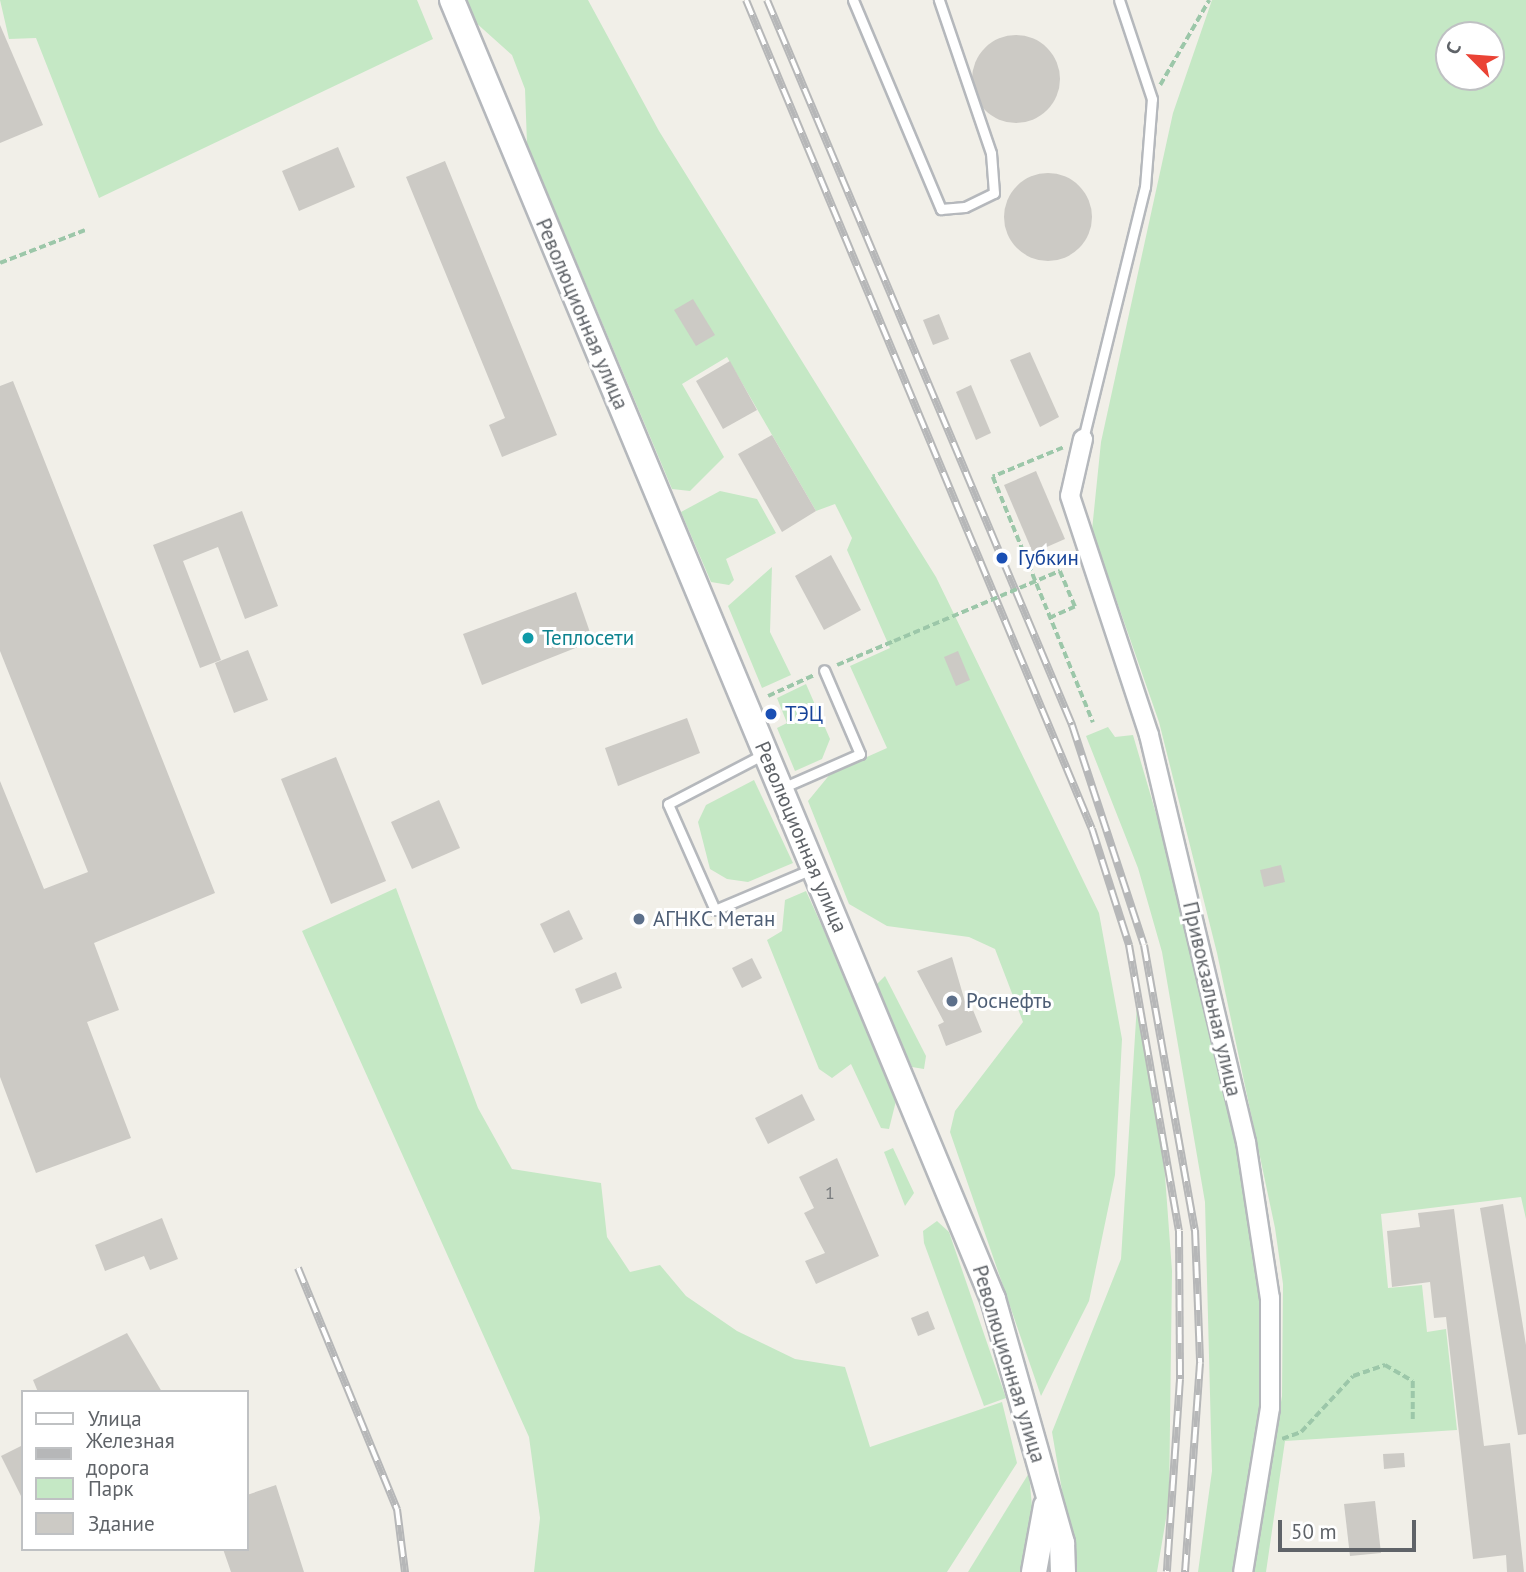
<!DOCTYPE html>
<html>
<head>
<meta charset="utf-8">
<style>
  body { margin:0 }
  #map { position:relative; width:1526px; height:1572px; overflow:hidden; background:#f1efe8; font-family:"PT Sans",sans-serif }
  div>[style] { position:absolute }
  .green>* { inset:0; background:#c5e8c5 }
  .building>* { inset:0; background:#cccac5 }
  .round { border-radius:50% }
  .path>* { height:3.5px; margin-top:-1.75px; transform-origin:0; background:repeating-linear-gradient(90deg,#9cc7a9 0 7px,transparent 0 10.5px) }
  .roads { filter:drop-shadow(2px 0 #b5b8bc) drop-shadow(-2px 0 #b5b8bc) drop-shadow(0 2px #b5b8bc) drop-shadow(0 -2px #b5b8bc) }
  .lane>* { height:9px; margin:-4.5px; padding:0 4.5px; transform-origin:4.5px; border-radius:4.5px; background:#fff }
  .street>* { height:18px; margin:-9px; padding:0 9px; transform-origin:9px; border-radius:9px; background:#fff }
  .secondary>* { height:24px; margin:-12px; padding:0 12px; transform-origin:12px; border-radius:12px; background:#fff }
  .rail>* { height:8px; margin-top:-4px; transform-origin:0; background:repeating-linear-gradient(90deg,#fff 0 16px,#b6b7b8 0 32px); box-sizing:border-box; border-block:2px solid #b6b7b8 }
  .path-bridge>* { height:3.5px; margin-top:-1.75px; transform-origin:0; background:repeating-linear-gradient(90deg,#9cc7a9 0 7px,transparent 0 10.5px) }
  .dots>* { width:19px; height:19px; translate:-50% -50%; box-sizing:border-box; border:4px solid #fff; border-radius:50% }
  span { translate:-50% -50%; white-space:nowrap; text-align:center; line-height:1.15; -webkit-text-stroke:6px #fff; paint-order:stroke }
  .number-label { font-size:18px; color:#7a7d7f }
  .number-label span { -webkit-text-stroke-width:0 }
  .street-label { font-size:21px; color:#5f6368 }
  .transit-label { font-size:21px; color:#164399 }
  .left { translate:0 -50%; text-align:left }
  .culture-label { font-size:21px; color:#0d838f }
  .service-label { font-size:21px; color:#4e5e75 }
  .legend { position:absolute; left:21px; top:1390px; width:228px; height:161px; box-sizing:border-box; background:#fff; border:2px solid #bfc1c3; margin:0; padding:9px 12px; list-style:none; font-size:21px; color:#5f6368 }
  .legend li { display:flex; align-items:center; gap:14px; height:35px }
  .legend b { width:35px; border:2px solid #bfc1c3 }
  .north { position:absolute; left:1435px; top:21px; width:70px; height:70px; box-sizing:border-box; background:#fff; border:2px solid #bfc1c3; border-radius:50%; rotate:295deg; font-size:19px; font-weight:700; line-height:28px; text-align:center; color:#5f6368 }
  .north::after { content:''; display:block; margin:auto; width:24px; height:32px; background:#ea4335; clip-path:polygon(50% 0,100% 100%,50% 72%,0 100%) }
  .scale { position:absolute; left:1278px; top:1520px; width:138px; height:32px; box-sizing:border-box; border:4px solid #5f6368; border-top:0; padding-left:9px; font-size:21px; line-height:24px; white-space:nowrap; color:#5f6368; -webkit-text-stroke:5px #fff; paint-order:stroke }
</style>
</head>
<body>
<div id="map">
  <div class="green">
    <div style="clip-path:polygon(0 0,417px 0,433px 39px,99px 198px,36px 38px,9px 39px)"></div>
    <div style="clip-path:polygon(466px 0,588px 0,659px 131px,936px 577px,1099px 913px,1122px 1039px,1115px 1175px,1089px 1301px,1041px 1396px,950px 1132px,955px 1111px,1023px 1022px,995px 949px,969px 937px,887px 926px,849px 904px,808px 801px,831px 773px,887px 748px,850px 666px,890px 648px,847px 550px,852px 538px,835px 504px,816px 511px,727px 357px,682px 384px,724px 457px,690px 491px,672px 489px,527px 144px,525px 89px,512px 55px,474px 21px)"></div>
    <div style="clip-path:polygon(evenodd,1212px 0,1526px 0,1526px 1219px,1521px 1197px,1381px 1214px,1388px 1288px,1422px 1285px,1427px 1332px,1446px 1329px,1457px 1430px,1285px 1441px,1266px 1572px,1253px 1572px,1282px 1396px,1283px 1284px,1275px 1228px,1217px 953px,1159px 722px,1092px 530px,1101px 442px,1173px 113px,1212px 0,1449px 35px,1491px 35px,1491px 77px,1449px 77px,1449px 35px)"></div>
    <div style="clip-path:polygon(720px 491px,757px 499px,776px 533px,726px 559px,734px 580px,729px 585px,711px 582px,681px 512px)"></div>
    <div style="clip-path:polygon(772px 567px,770px 632px,791px 675px,762px 688px,728px 606px)"></div>
    <div style="clip-path:polygon(806px 684px,830px 739px,822px 759px,795px 771px,777px 728px,787px 723px,777px 698px)"></div>
    <div style="clip-path:polygon(1108px 727px,1115px 737px,1133px 735px,1174px 875px,1221px 1059px,1259px 1261px,1261px 1419px,1237px 1572px,1198px 1572px,1212px 1471px,1205px 1202px,1162px 952px,1138px 868px,1086px 736px)"></div>
    <div style="clip-path:polygon(754px 780px,793px 863px,748px 882px,727px 879px,710px 869px,698px 822px,706px 805px)"></div>
    <div style="clip-path:polygon(396px 888px,478px 1108px,512px 1169px,601px 1183px,607px 1237px,630px 1272px,660px 1265px,686px 1296px,737px 1331px,795px 1359px,845px 1367px,870px 1447px,1002px 1402px,1017px 1463px,947px 1572px,534px 1572px,540px 1518px,529px 1437px,302px 931px)"></div>
    <div style="clip-path:polygon(806px 891px,898px 1093px,889px 1129px,881px 1128px,851px 1064px,832px 1078px,819px 1069px,767px 940px,782px 931px,785px 900px)"></div>
    <div style="clip-path:polygon(885px 976px,926px 1056px,924px 1069px,912px 1067px,875px 986px)"></div>
    <div style="clip-path:polygon(1137px 1004px,1163px 1148px,1172px 1271px,1169px 1501px,1157px 1572px,1076px 1572px,1052px 1432px,1121px 1259px)"></div>
    <div style="clip-path:polygon(893px 1148px,914px 1193px,905px 1206px,884px 1152px)"></div>
    <div style="clip-path:polygon(937px 1221px,949px 1232px,1006px 1398px,984px 1406px,924px 1243px,923px 1231px)"></div>
    <div style="clip-path:polygon(1029px 1473px,1035px 1540px,1020px 1572px,968px 1572px)"></div>
  </div>
  <div class="building">
    <div style="clip-path:polygon(0 25px,43px 125px,0 143px)"></div>
    <div class="round" style="left:972px;top:35px;width:88px;height:88px"></div>
    <div style="clip-path:polygon(338px 147px,355px 187px,299px 211px,282px 171px)"></div>
    <div style="clip-path:polygon(445px 161px,557px 435px,502px 457px,489px 425px,505px 418px,406px 177px)"></div>
    <div class="round" style="left:1004px;top:173px;width:88px;height:88px"></div>
    <div style="clip-path:polygon(693px 299px,715px 335px,696px 346px,674px 310px)"></div>
    <div style="clip-path:polygon(939px 314px,949px 339px,933px 345px,923px 320px)"></div>
    <div style="clip-path:polygon(1030px 352px,1059px 417px,1040px 427px,1010px 360px)"></div>
    <div style="clip-path:polygon(730px 361px,757px 410px,723px 429px,696px 381px)"></div>
    <div style="clip-path:polygon(13px 381px,215px 893px,94px 943px,119px 1010px,87px 1022px,131px 1138px,36px 1173px,0 1077px,0 781px,44px 889px,88px 872px,0 651px,0 386px)"></div>
    <div style="clip-path:polygon(971px 385px,991px 433px,976px 440px,956px 392px)"></div>
    <div style="clip-path:polygon(772px 435px,816px 511px,782px 532px,738px 454px)"></div>
    <div style="clip-path:polygon(1036px 471px,1065px 539px,1033px 553px,1004px 485px)"></div>
    <div style="clip-path:polygon(242px 511px,278px 606px,245px 619px,218px 547px,183px 561px,221px 660px,200px 668px,153px 545px)"></div>
    <div style="clip-path:polygon(831px 555px,861px 610px,824px 630px,795px 576px)"></div>
    <div style="clip-path:polygon(576px 592px,593px 641px,482px 685px,463px 634px)"></div>
    <div style="clip-path:polygon(248px 650px,268px 700px,234px 713px,215px 663px)"></div>
    <div style="clip-path:polygon(958px 651px,970px 680px,956px 686px,944px 657px)"></div>
    <div style="clip-path:polygon(687px 718px,700px 753px,618px 786px,605px 748px)"></div>
    <div style="clip-path:polygon(336px 757px,386px 881px,331px 904px,281px 779px)"></div>
    <div style="clip-path:polygon(439px 800px,460px 848px,412px 869px,391px 822px)"></div>
    <div style="clip-path:polygon(1281px 865px,1285px 882px,1264px 887px,1260px 870px)"></div>
    <div style="clip-path:polygon(569px 910px,583px 939px,554px 953px,540px 924px)"></div>
    <div style="clip-path:polygon(952px 957px,968px 1012px,973px 1010px,982px 1032px,946px 1046px,938px 1025px,944px 1022px,917px 971px)"></div>
    <div style="clip-path:polygon(752px 958px,762px 978px,742px 988px,732px 968px)"></div>
    <div style="clip-path:polygon(616px 972px,622px 988px,581px 1004px,575px 989px)"></div>
    <div style="clip-path:polygon(802px 1094px,815px 1120px,768px 1144px,755px 1118px)"></div>
    <div style="clip-path:polygon(837px 1158px,879px 1256px,816px 1284px,805px 1261px,825px 1253px,804px 1213px,814px 1208px,799px 1177px)"></div>
    <div style="clip-path:polygon(1503px 1204px,1526px 1345px,1526px 1434px,1518px 1435px,1480px 1208px)"></div>
    <div style="clip-path:polygon(1454px 1209px,1484px 1446px,1510px 1443px,1524px 1572px,1507px 1572px,1506px 1555px,1473px 1559px,1446px 1317px,1434px 1318px,1430px 1282px,1392px 1287px,1387px 1231px,1420px 1227px,1418px 1213px)"></div>
    <div style="clip-path:polygon(162px 1218px,178px 1259px,150px 1270px,144px 1256px,105px 1271px,95px 1245px)"></div>
    <div style="clip-path:polygon(928px 1311px,935px 1329px,918px 1336px,911px 1318px)"></div>
    <div style="clip-path:polygon(127px 1333px,162px 1392px,38px 1392px,33px 1380px)"></div>
    <div style="clip-path:polygon(23px 1445px,23px 1500px,1px 1456px)"></div>
    <div style="clip-path:polygon(1404px 1453px,1405px 1467px,1384px 1469px,1383px 1454px)"></div>
    <div style="clip-path:polygon(276px 1485px,304px 1572px,231px 1572px,223px 1549px,247px 1549px,247px 1495px)"></div>
    <div style="clip-path:polygon(1375px 1501px,1381px 1553px,1350px 1556px,1344px 1504px)"></div>
  </div>
  <div class="path">
    <div style="left:1160px;top:85px;width:98px;rotate:-60deg"></div>
    <div style="left:0;top:263px;width:91px;rotate:-21.2deg"></div>
    <div style="left:1063px;top:448px;width:76px;rotate:157.5deg"></div>
    <div style="left:993px;top:477px;width:265px;rotate:67.8deg"></div>
    <div style="left:837px;top:665px;width:62px;rotate:-22.8deg"></div>
    <div style="left:768px;top:696px;width:51px;rotate:-24.5deg"></div>
    <div style="left:1282px;top:1439px;width:20px;rotate:-20deg"></div>
    <div style="left:1301px;top:1432px;width:76px;rotate:-47.1deg"></div>
    <div style="left:1353px;top:1376px;width:34px;rotate:-19deg"></div>
    <div style="left:1385px;top:1365px;width:32px;rotate:30deg"></div>
    <div style="left:1413px;top:1381px;width:39px;rotate:90deg"></div>
  </div>
  <div class="roads">
    <div class="lane">
      <div style="left:853px;top:0;width:227px;rotate:67.2deg"></div>
      <div style="left:941px;top:209px;width:24px;rotate:-5deg"></div>
      <div style="left:965px;top:207px;width:32px;rotate:-26deg"></div>
      <div style="left:994px;top:193px;width:40px;rotate:-94.3deg"></div>
      <div style="left:991px;top:153px;width:162px;rotate:-108.8deg"></div>
      <div style="left:1083px;top:439px;width:260px;rotate:-76.2deg"></div>
      <div style="left:1145px;top:187px;width:88px;rotate:-85.5deg"></div>
      <div style="left:1152px;top:99px;width:104px;rotate:-108.4deg"></div>
      <div style="left:764px;top:754px;width:108px;rotate:152.5deg"></div>
      <div style="left:668px;top:804px;width:116px;rotate:66.1deg"></div>
      <div style="left:715px;top:910px;width:105px;rotate:-22.9deg"></div>
      <div style="left:782px;top:788px;width:85px;rotate:-23.6deg"></div>
      <div style="left:860px;top:754px;width:91px;rotate:-113.2deg"></div>
    </div>
    <div class="street">
      <div style="left:1083px;top:439px;width:58px;rotate:102.8deg"></div>
      <div style="left:1070px;top:496px;width:252px;rotate:71.7deg"></div>
      <div style="left:1149px;top:735px;width:418px;rotate:76.6deg"></div>
      <div style="left:1246px;top:1142px;width:158px;rotate:81.3deg"></div>
      <div style="left:1270px;top:1298px;width:110px;rotate:90deg"></div>
      <div style="left:1270px;top:1408px;width:166px;rotate:99.3deg"></div>
    </div>
    <div class="secondary">
      <div style="left:452px;top:0;width:1407px;rotate:67.39deg"></div>
      <div style="left:993px;top:1299px;width:254px;rotate:74.2deg"></div>
      <div style="left:1062px;top:1543px;width:29px;rotate:88deg"></div>
      <div style="left:1034px;top:1572px;width:67px;rotate:-79.7deg"></div>
    </div>
  </div>
  <div class="rail">
    <div style="left:746px;top:0;width:898px;rotate:67.35deg"></div>
    <div style="left:1092px;top:829px;width:122px;rotate:72.3deg"></div>
    <div style="left:1129px;top:945px;width:290px;rotate:80.1deg"></div>
    <div style="left:1179px;top:1231px;width:148px;rotate:89.6deg"></div>
    <div style="left:1180px;top:1379px;width:193px;rotate:93.9deg"></div>
    <div style="left:767px;top:0;width:787px;rotate:67.18deg"></div>
    <div style="left:1072px;top:725px;width:231px;rotate:71.9deg"></div>
    <div style="left:1144px;top:945px;width:290px;rotate:79.9deg"></div>
    <div style="left:1195px;top:1230px;width:133px;rotate:87.8deg"></div>
    <div style="left:1200px;top:1363px;width:210px;rotate:94.1deg"></div>
    <div style="left:298px;top:1268px;width:261px;rotate:67.7deg"></div>
    <div style="left:397px;top:1509px;width:64px;rotate:82.8deg"></div>
  </div>
  <div class="path-bridge">
    <div style="left:894px;top:641px;width:180px;rotate:-22.9deg"></div>
    <div style="left:1060px;top:571px;width:39px;rotate:67deg"></div>
    <div style="left:1075px;top:607px;width:27px;rotate:156deg"></div>
  </div>
  <div class="dots">
    <div style="left:1002px;top:558px;background:#1a4fb4"></div>
    <div style="left:528px;top:638px;background:#0f9aa8"></div>
    <div style="left:771px;top:714px;background:#1a4fb4"></div>
    <div style="left:639px;top:919px;background:#5c6f8a"></div>
    <div style="left:952px;top:1001px;background:#5c6f8a"></div>
  </div>
  <div class="number-label">
    <span style="left:830px;top:1193px">1</span>
  </div>
  <div class="street-label">
    <span style="left:582px;top:314px;rotate:67deg">Революционная улица</span>
    <span style="left:801px;top:837px;rotate:67deg">Революционная улица</span>
    <span style="left:1212px;top:999px;rotate:77deg">Привокзальная улица</span>
    <span style="left:1009px;top:1364px;rotate:73deg">Революционная улица</span>
  </div>
  <div class="transit-label">
    <span class="left" style="left:1018px;top:558px">Губкин</span>
    <span class="left" style="left:785px;top:714px">ТЭЦ</span>
  </div>
  <div class="culture-label">
    <span class="left" style="left:542px;top:638px">Теплосети</span>
  </div>
  <div class="service-label">
    <span class="left" style="left:653px;top:919px">АГНКС Метан</span>
    <span class="left" style="left:966px;top:1001px">Роснефть</span>
  </div>
  <ul class="legend">
  <li><b style="height:9px;background:#fff"></b>Улица</li>
  <li><b style="height:9px;background:#b6b7b8"></b>Железная дорога</li>
  <li><b style="height:19px;background:#c5e8c5"></b>Парк</li>
  <li><b style="height:19px;background:#cccac5"></b>Здание</li>
  </ul>
  <div class="north">С</div>
  <div class="scale">50 m</div>
</div>
</body>
</html>
